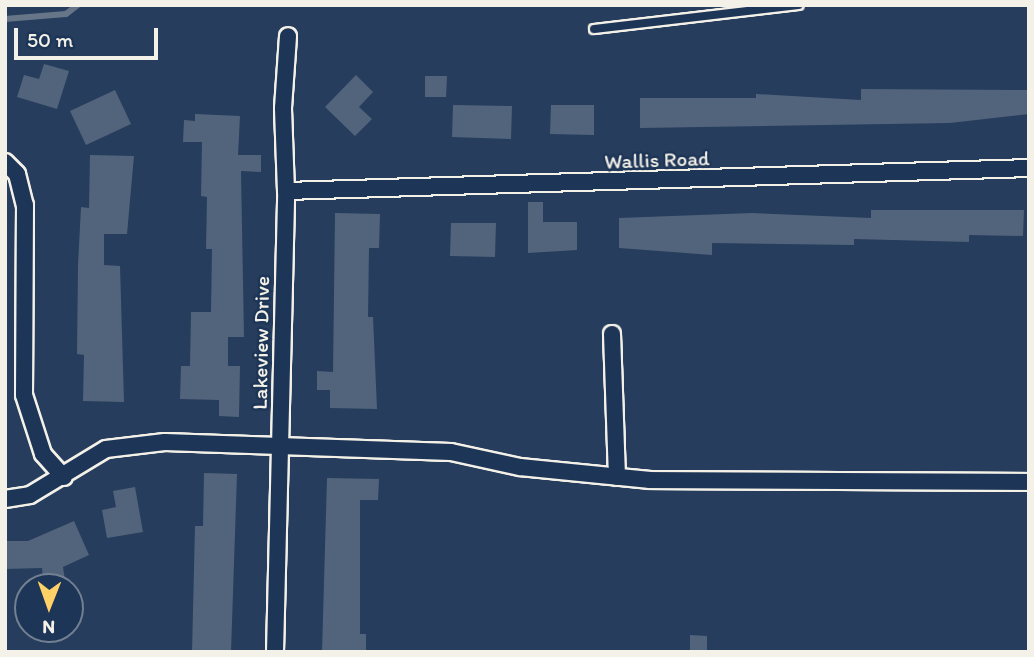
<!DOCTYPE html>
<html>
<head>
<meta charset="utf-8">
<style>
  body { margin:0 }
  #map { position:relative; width:1034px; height:657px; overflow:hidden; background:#263d5d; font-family:Itim,sans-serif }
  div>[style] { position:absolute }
  .stream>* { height:6px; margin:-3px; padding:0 3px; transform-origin:3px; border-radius:3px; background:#677588 }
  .building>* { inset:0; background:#52647b }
  .roads { filter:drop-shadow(2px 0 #f4f1e8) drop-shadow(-2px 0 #f4f1e8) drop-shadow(0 2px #f4f1e8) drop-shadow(0 -2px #f4f1e8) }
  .lane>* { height:8px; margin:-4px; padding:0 4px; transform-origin:4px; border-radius:4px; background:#1d3557 }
  .street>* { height:16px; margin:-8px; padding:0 8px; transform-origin:8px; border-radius:8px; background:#1d3557 }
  span { translate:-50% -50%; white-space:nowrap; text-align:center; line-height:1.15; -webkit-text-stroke:5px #1d3557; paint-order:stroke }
  .street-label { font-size:21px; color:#f4f1e8 }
  .frame { position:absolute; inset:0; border:7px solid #f4f1e8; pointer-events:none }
  .north { position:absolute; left:14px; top:573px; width:70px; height:70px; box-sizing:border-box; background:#1d3557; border:2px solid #738091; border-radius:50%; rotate:181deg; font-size:19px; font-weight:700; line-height:28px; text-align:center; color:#f4f1e8 }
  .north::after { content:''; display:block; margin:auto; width:24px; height:32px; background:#ffd166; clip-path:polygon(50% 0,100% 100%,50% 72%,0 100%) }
  .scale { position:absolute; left:14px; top:28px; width:144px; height:32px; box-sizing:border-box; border:4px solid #f4f1e8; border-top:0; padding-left:9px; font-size:21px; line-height:24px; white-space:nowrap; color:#f4f1e8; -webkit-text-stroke:5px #1d3557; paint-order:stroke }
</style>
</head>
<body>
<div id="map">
  <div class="stream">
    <div style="left:5px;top:19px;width:61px;rotate:-4.7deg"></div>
    <div style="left:66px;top:14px;width:15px;rotate:-37deg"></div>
  </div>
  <div class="building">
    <div style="clip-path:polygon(44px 64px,69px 71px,57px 109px,17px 97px,24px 75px,39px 79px)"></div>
    <div style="clip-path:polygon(356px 75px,373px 92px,359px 107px,372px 119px,355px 136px,325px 107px)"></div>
    <div style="clip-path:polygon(425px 76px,447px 76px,446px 97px,425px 97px)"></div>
    <div style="clip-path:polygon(861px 89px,1029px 90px,1029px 114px,950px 123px,640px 128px,640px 98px,756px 98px,756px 94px,861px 100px)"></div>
    <div style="clip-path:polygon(115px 90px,131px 124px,86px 145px,70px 111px)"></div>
    <div style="clip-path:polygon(453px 105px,512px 106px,511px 139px,452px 137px)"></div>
    <div style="clip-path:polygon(551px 105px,594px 105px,594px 135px,550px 134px)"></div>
    <div style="clip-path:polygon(195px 114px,240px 116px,238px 155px,261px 155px,261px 172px,241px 171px,244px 337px,228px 337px,228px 366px,240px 366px,239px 417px,219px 416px,219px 400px,180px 399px,181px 366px,190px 366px,191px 312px,211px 312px,212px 249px,206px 249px,207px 197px,201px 196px,202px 142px,183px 142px,184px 120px,195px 121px)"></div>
    <div style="clip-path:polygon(90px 155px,134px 156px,127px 234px,104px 234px,104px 265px,120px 266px,124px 402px,83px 401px,84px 355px,77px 354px,78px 265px,81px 207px,89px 208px)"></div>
    <div style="clip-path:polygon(528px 202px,543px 202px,543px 222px,577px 222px,577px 250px,528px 253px)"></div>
    <div style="clip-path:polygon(871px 210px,1024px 210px,1023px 236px,969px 235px,969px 242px,854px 239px,854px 245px,712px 243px,712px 255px,619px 248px,619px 218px,752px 213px,871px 218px)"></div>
    <div style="clip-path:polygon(335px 213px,380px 214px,379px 248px,369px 248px,368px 317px,373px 317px,377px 409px,330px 408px,330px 390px,317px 390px,317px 371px,333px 372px)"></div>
    <div style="clip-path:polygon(451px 223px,496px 223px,495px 257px,450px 256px)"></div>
    <div style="clip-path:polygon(204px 473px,237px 474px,231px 652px,192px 652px,195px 526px,203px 526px)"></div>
    <div style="clip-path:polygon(327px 478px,379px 479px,378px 500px,360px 500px,360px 634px,366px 634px,366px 652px,322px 652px)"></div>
    <div style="clip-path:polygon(135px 487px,143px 532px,107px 538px,102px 510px,116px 507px,113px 491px)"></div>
    <div style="clip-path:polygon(74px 521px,89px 555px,63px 567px,66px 587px,44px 587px,42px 568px,5px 569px,5px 541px,28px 541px)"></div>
    <div style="clip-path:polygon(690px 635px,707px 636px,707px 652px,690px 652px)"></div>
  </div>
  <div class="roads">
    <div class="lane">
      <div style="left:594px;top:29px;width:206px;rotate:-6.7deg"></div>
    </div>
    <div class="street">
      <div style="left:5px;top:162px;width:17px;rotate:45deg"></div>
      <div style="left:17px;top:174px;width:32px;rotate:76deg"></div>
      <div style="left:25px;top:205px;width:190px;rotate:90.3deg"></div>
      <div style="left:24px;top:395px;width:62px;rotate:72.1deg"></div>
      <div style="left:43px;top:454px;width:31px;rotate:48deg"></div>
      <div style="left:286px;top:191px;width:743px;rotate:-1.77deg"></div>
      <div style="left:612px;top:334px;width:143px;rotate:88deg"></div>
      <div style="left:5px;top:499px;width:25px;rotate:-9deg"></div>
      <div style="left:30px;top:495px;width:89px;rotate:-31.2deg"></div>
      <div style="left:106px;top:449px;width:59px;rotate:-6.8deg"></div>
      <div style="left:165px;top:442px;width:286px;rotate:2deg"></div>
      <div style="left:451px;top:452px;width:71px;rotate:12.3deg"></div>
      <div style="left:520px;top:467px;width:131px;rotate:5.7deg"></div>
      <div style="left:650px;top:480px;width:379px;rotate:0.3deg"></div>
      <div style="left:275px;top:652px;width:461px;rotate:-88.6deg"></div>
      <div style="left:286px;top:191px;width:83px;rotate:-92.1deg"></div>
      <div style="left:283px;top:108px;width:72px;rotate:-86deg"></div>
    </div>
  </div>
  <div class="street-label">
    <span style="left:657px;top:160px;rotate:-2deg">Wallis Road</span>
    <span style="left:261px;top:343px;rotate:-89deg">Lakeview Drive</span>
  </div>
  <div class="frame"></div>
  <div class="north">N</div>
  <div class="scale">50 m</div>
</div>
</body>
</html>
